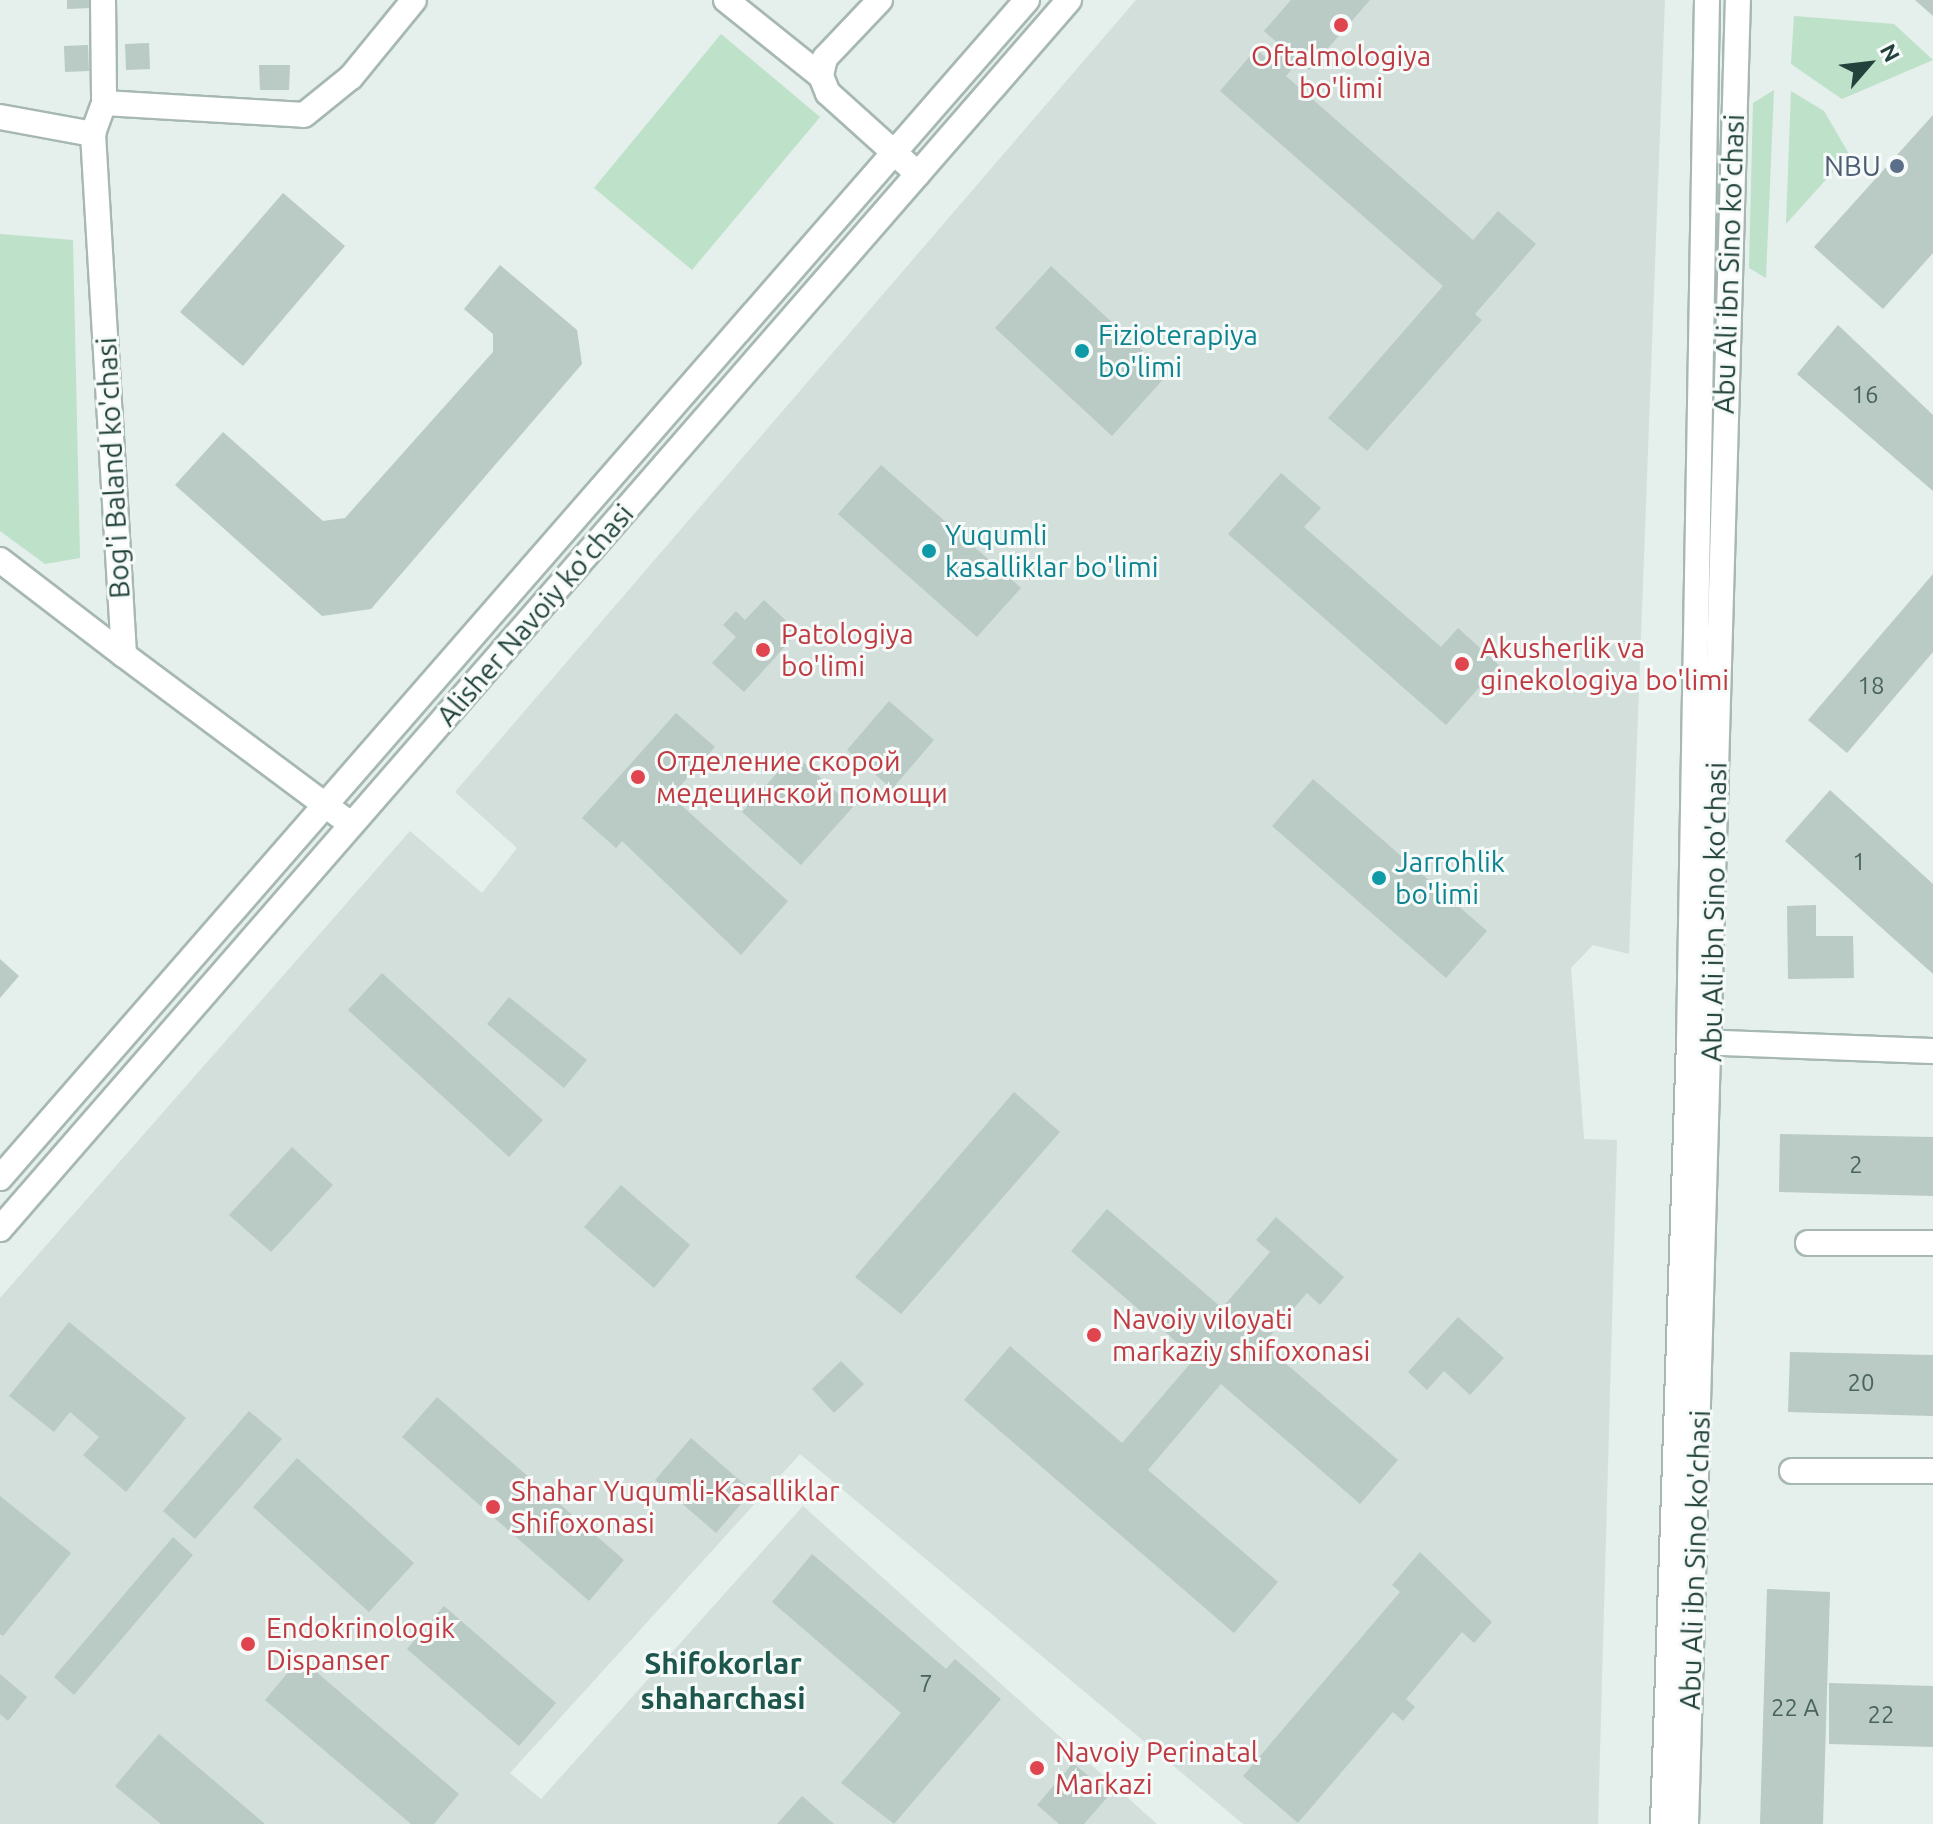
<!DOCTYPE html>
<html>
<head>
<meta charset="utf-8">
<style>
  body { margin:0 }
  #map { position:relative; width:1933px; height:1824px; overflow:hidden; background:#e5efeb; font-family:Ubuntu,sans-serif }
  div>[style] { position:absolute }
  .built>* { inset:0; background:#d3dfda }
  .green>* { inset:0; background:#bde1c9 }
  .building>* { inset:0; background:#bacac4 }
  .roads { filter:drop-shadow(2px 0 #a7b8b3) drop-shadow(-2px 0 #a7b8b3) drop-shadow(0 2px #a7b8b3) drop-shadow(0 -2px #a7b8b3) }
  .street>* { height:24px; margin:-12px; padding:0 12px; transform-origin:12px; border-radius:12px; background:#fff }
  .secondary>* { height:24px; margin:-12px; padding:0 12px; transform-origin:12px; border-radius:12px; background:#fff }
  .dots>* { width:22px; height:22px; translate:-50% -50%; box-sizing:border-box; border:4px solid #f6fbf9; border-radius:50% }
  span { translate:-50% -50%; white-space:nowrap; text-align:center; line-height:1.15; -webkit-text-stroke:6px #f6fbf9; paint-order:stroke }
  .number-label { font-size:24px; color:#49645e }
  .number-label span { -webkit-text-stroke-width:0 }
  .health-label { font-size:28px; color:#be3a42 }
  .left { translate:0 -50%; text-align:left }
  .service-label { font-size:28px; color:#4e5e75 }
  .right { translate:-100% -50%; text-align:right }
  .street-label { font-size:28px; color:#23423c }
  .culture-label { font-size:28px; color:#0d838f }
  .neighbourhood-label { font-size:30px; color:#1d564c; font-weight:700 }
  .north { position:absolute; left:1829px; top:24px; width:80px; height:80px; -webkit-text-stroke:6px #f6fbf9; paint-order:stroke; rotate:62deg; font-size:22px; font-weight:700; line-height:32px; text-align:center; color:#23423c }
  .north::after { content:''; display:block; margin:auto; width:28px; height:36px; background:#23423c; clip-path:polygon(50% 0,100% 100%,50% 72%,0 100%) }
</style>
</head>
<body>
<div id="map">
  <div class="built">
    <div style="clip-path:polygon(1136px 0,1665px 0,1629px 954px,1593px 945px,1571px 968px,1584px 1139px,1617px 1140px,1598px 1824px,1243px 1824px,800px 1454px,510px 1773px,541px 1799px,803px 1506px,1157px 1824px,0 1824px,0 1298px,410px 831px,482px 893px,517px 848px,455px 792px)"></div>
  </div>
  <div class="green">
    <div style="clip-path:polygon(1794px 16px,1894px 24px,1933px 60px,1842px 99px,1791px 64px)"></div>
    <div style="clip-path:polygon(721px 34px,820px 117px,692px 270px,594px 188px)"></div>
    <div style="clip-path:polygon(1774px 90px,1766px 278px,1749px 268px,1753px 103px)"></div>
    <div style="clip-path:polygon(1791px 91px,1824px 111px,1849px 154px,1786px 224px)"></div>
    <div style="clip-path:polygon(0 234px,73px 240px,80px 558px,45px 564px,0 531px)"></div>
  </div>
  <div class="building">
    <div style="clip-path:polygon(67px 0,91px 0,92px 8px,67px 9px)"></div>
    <div style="clip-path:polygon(1291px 0,1370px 0,1309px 70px,1298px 61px,1286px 76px,1473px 240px,1498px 211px,1536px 244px,1475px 314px,1482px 320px,1367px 451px,1328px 418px,1443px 286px,1220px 91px,1256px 49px,1271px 62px,1283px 48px,1264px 31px)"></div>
    <div style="clip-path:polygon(1915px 0,1933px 0,1933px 16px)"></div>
    <div style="clip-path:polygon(149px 43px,150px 69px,126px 70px,125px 44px)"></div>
    <div style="clip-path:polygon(88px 45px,89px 71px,65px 72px,64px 46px)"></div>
    <div style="clip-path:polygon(259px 65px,290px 65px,289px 90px,260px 90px)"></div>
    <div style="clip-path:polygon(1933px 115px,1933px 253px,1883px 309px,1814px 247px)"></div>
    <div style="clip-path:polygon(283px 193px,345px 246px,243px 366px,180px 312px)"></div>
    <div style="clip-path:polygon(500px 265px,577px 330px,582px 364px,371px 609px,322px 616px,175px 485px,223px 432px,323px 521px,345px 518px,493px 352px,493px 334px,464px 309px)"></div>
    <div style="clip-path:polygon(1051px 266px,1168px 374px,1112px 436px,995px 328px)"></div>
    <div style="clip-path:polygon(1838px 325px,1933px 415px,1933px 491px,1797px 374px)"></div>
    <div style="clip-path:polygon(881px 465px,1021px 588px,977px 637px,838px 514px)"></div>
    <div style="clip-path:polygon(1281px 473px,1321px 508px,1304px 527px,1441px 647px,1458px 628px,1499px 665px,1446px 725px,1228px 534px)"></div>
    <div style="clip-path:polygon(1933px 574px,1933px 652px,1847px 753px,1808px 720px)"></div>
    <div style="clip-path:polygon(764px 600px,798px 632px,744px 692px,712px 663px,736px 637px,723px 625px,736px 611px,745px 620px)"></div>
    <div style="clip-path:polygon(889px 701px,934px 740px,892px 789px,847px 750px)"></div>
    <div style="clip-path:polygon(676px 713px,715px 747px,671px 796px,788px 901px,741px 955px,622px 841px,616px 848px,582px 818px)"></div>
    <div style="clip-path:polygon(794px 754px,853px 807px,801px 865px,742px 812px)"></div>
    <div style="clip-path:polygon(1313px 779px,1487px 931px,1446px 978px,1272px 826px)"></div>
    <div style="clip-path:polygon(1830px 790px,1933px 884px,1933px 974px,1785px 841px)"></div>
    <div style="clip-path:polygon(1816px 905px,1816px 936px,1853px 936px,1854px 978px,1788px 979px,1787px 906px)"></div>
    <div style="clip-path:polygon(0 959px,19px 976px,0 998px)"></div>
    <div style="clip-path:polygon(382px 973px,543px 1120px,509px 1157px,348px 1010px)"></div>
    <div style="clip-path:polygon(509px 997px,587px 1060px,564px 1088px,487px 1024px)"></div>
    <div style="clip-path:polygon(1014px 1092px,1060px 1132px,901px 1314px,855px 1277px)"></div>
    <div style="clip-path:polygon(1780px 1134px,1933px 1137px,1933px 1196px,1779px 1192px)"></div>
    <div style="clip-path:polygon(292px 1147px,333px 1185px,271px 1252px,229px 1215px)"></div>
    <div style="clip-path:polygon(621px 1185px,690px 1245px,654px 1288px,584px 1227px)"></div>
    <div style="clip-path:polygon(1107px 1209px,1222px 1308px,1270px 1252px,1256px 1240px,1276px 1217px,1344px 1277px,1320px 1305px,1307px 1293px,1263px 1344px,1398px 1460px,1360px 1504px,1221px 1384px,1148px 1470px,1278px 1582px,1234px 1633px,964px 1400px,1010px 1346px,1122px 1443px,1195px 1358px,1071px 1251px)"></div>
    <div style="clip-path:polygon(1458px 1317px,1504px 1358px,1470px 1395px,1444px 1371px,1427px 1390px,1408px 1372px)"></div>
    <div style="clip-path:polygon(69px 1322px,186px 1418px,126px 1492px,83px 1455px,99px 1437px,70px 1412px,54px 1432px,9px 1396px)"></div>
    <div style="clip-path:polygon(1790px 1352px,1933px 1355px,1933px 1416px,1788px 1412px)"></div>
    <div style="clip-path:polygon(841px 1361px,864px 1384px,834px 1413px,812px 1389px)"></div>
    <div style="clip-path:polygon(437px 1397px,624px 1560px,589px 1601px,402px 1437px)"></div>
    <div style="clip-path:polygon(249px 1411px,282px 1439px,195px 1539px,163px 1511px)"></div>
    <div style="clip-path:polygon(691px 1438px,752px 1491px,716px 1533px,655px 1480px)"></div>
    <div style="clip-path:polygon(297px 1458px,414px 1563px,369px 1612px,253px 1507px)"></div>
    <div style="clip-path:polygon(0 1496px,71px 1553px,3px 1636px,0 1634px)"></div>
    <div style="clip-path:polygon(173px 1537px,193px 1555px,74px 1695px,54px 1677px)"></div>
    <div style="clip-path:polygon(1420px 1552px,1492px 1622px,1474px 1643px,1462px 1632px,1406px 1699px,1415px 1707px,1403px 1721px,1393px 1712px,1298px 1823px,1243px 1776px,1400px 1592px,1392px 1585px)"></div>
    <div style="clip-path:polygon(812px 1554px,946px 1669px,955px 1659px,1001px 1699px,894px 1824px,841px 1783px,901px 1713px,772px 1602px)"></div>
    <div style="clip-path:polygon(1767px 1589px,1830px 1592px,1823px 1824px,1760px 1824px)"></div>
    <div style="clip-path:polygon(444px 1606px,556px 1703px,519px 1746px,407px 1649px)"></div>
    <div style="clip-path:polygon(300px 1658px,459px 1794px,434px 1824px,411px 1824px,265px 1700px)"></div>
    <div style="clip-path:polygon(0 1674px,27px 1697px,8px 1721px,0 1714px)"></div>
    <div style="clip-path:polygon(1829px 1683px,1933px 1686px,1933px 1747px,1829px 1744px)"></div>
    <div style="clip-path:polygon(159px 1734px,265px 1824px,161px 1824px,115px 1786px)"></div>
    <div style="clip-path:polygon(1073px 1763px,1110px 1794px,1084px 1824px,1059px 1824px,1037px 1805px)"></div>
    <div style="clip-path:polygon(802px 1796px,834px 1824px,777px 1824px)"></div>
  </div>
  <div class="roads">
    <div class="street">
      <div style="left:103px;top:0;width:103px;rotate:89.4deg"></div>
      <div style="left:104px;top:103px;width:33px;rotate:110deg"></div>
      <div style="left:93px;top:134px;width:522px;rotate:86.59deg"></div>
      <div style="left:124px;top:655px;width:283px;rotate:36.7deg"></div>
      <div style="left:726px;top:0;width:122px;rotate:38.7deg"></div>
      <div style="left:880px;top:0;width:80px;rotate:133.5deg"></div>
      <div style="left:825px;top:58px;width:18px;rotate:103deg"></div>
      <div style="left:821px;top:76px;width:18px;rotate:68deg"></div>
      <div style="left:828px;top:93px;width:121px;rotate:42deg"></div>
      <div style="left:104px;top:103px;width:200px;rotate:3.4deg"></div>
      <div style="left:304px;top:115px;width:60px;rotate:-39deg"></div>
      <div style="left:351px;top:77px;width:99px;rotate:-50.7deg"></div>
      <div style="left:0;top:117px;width:95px;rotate:10.4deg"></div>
      <div style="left:0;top:560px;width:156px;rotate:37.5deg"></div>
      <div style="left:1808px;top:1243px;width:125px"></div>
      <div style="left:1792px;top:1471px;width:141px"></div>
    </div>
    <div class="secondary">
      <div style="left:1696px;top:1042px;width:237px;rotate:2.2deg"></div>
      <div style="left:0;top:1178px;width:1563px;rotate:-48.92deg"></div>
      <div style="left:0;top:1229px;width:1629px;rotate:-48.98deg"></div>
      <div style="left:1663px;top:1824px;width:783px;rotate:-88.1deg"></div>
      <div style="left:1689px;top:1041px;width:1041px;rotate:-89.01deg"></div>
      <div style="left:1686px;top:1824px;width:1825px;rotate:-88.37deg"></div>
    </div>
  </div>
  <div class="dots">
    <div style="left:1341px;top:25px;background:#e0444e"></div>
    <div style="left:1897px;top:166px;background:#5c6f8a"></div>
    <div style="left:1082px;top:351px;background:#0f9aa8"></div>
    <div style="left:929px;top:551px;background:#0f9aa8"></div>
    <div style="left:763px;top:650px;background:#e0444e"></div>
    <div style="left:1462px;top:664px;background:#e0444e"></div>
    <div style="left:638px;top:777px;background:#e0444e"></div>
    <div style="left:1379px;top:878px;background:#0f9aa8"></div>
    <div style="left:1094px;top:1335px;background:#e0444e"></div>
    <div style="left:493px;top:1507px;background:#e0444e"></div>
    <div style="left:248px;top:1644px;background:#e0444e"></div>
    <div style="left:1037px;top:1768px;background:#e0444e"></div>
  </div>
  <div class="number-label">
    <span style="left:1865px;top:395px">16</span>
    <span style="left:1871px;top:686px">18</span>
    <span style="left:1859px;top:862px">1</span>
    <span style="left:1856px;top:1165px">2</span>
    <span style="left:1861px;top:1383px">20</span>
    <span style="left:926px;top:1684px">7</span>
    <span style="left:1795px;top:1708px">22 А</span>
    <span style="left:1881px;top:1715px">22</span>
  </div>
  <div class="health-label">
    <span style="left:1341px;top:72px">Oftalmologiya<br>bo'limi</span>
    <span class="left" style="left:781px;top:650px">Patologiya<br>bo'limi</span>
    <span class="left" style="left:1480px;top:664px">Akusherlik va<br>ginekologiya bo'limi</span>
    <span class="left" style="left:656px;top:777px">Отделение скорой<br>медецинской помощи</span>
    <span class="left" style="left:1112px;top:1335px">Navoiy viloyati<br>markaziy shifoxonasi</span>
    <span class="left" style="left:511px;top:1507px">Shahar Yuqumli-Kasalliklar<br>Shifoxonasi</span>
    <span class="left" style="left:266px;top:1644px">Endokrinologik<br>Dispanser</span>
    <span class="left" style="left:1055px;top:1768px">Navoiy Perinatal<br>Markazi</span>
  </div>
  <div class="service-label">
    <span class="right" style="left:1881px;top:166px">NBU</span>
  </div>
  <div class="street-label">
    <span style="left:1729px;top:264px;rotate:-88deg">Abu Ali ibn Sino ko'chasi</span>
    <span style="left:113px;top:468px;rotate:-93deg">Bog'i Baland ko'chasi</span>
    <span style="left:535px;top:615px;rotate:-49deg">Alisher Navoiy ko'chasi</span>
    <span style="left:1714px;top:912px;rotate:-89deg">Abu Ali ibn Sino ko'chasi</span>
    <span style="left:1695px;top:1560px;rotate:-88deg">Abu Ali ibn Sino ko'chasi</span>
  </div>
  <div class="culture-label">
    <span class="left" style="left:1098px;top:351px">Fizioterapiya<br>bo'limi</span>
    <span class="left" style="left:945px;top:551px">Yuqumli<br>kasalliklar bo'limi</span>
    <span class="left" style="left:1395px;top:878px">Jarrohlik<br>bo'limi</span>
  </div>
  <div class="neighbourhood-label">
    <span style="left:723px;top:1680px">Shifokorlar<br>shaharchasi</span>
  </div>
  <div class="north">N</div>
</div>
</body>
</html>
